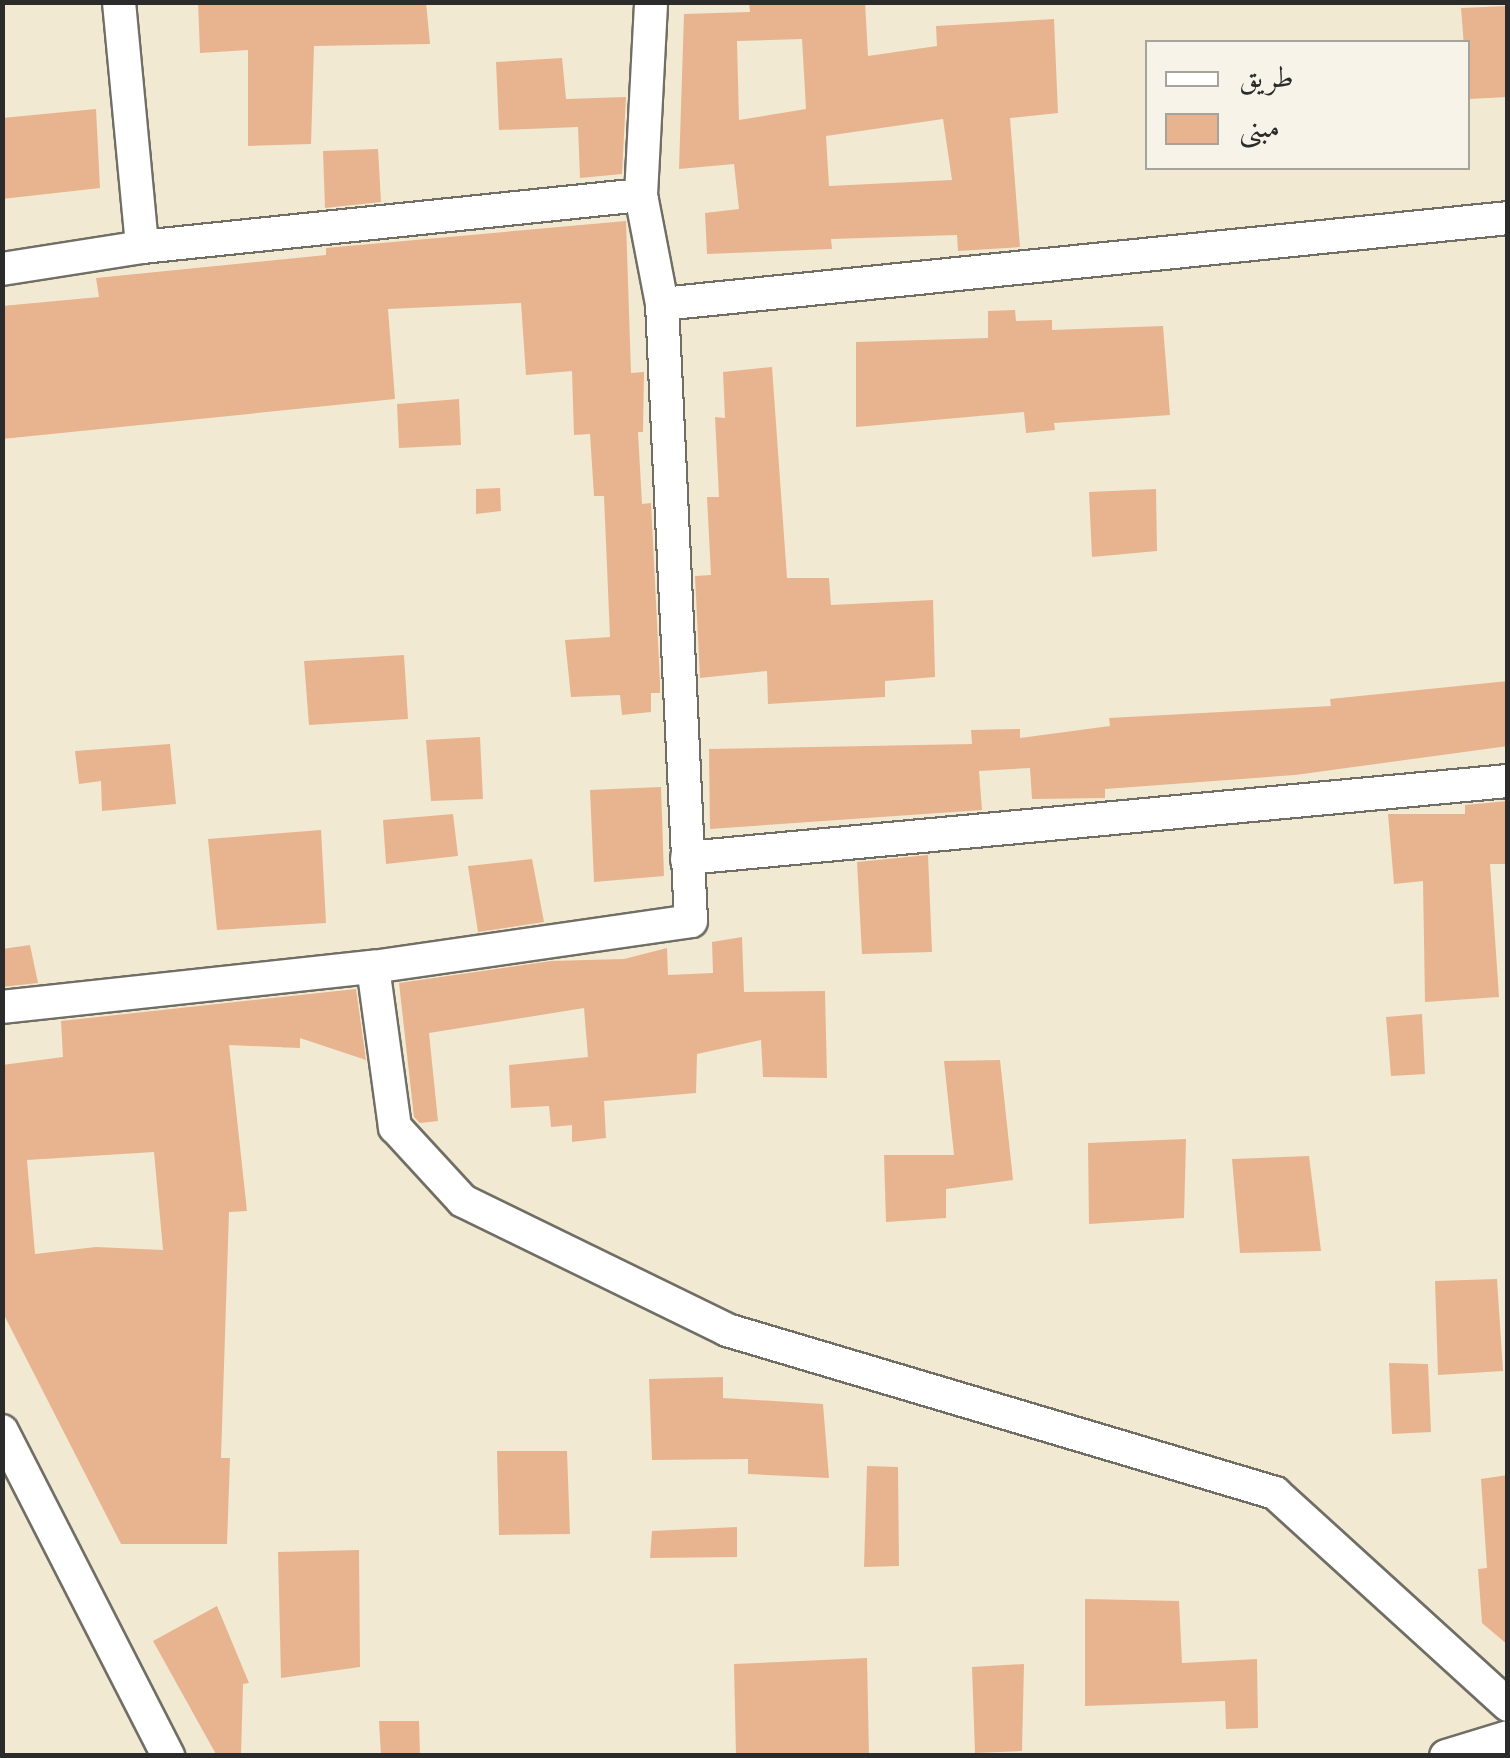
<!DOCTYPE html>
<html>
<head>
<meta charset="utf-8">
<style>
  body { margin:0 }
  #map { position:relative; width:1510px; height:1758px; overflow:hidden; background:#f1e9d2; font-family:"IM FELL Double Pica",Amiri,serif }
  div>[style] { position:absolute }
  .building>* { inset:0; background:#e8b490 }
  .roads { filter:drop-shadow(2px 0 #706e65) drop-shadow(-2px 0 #706e65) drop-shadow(0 2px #706e65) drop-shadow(0 -2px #706e65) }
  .minor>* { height:32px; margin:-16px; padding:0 16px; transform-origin:16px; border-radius:16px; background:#fff }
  span { translate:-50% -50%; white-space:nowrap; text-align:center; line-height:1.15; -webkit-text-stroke:9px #f7f3e8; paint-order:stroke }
  .frame { position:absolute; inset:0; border:5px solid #2b2b2b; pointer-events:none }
  .legend { position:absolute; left:1145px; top:40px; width:325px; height:130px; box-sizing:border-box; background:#f7f3e8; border:2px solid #a5a39c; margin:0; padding:12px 18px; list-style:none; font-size:30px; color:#2b2b2b }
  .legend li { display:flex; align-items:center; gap:20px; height:50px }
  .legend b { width:50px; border:2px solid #a5a39c }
</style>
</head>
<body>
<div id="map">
  <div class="building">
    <div style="clip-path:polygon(198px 2px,426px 2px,430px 44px,314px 46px,311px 144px,248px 146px,248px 50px,200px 53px)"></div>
    <div style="clip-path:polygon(evenodd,749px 2px,865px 2px,868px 56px,937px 46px,936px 26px,1054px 19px,1058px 113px,1010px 118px,1020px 247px,958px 251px,957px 235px,831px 239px,832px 249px,707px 254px,705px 213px,739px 209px,734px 164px,679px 169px,684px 14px,750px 12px,749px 2px,802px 39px,806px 109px,739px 120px,737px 41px,802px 39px,749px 2px,943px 119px,952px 180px,829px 186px,826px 136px,943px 119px)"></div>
    <div style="clip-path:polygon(1508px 6px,1508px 97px,1468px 99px,1461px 8px)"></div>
    <div style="clip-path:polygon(562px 58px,566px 99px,626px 97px,622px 174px,580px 178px,578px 127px,499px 130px,496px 62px)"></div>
    <div style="clip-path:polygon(96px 109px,100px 188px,2px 199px,2px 118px)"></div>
    <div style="clip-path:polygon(378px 149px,381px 202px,325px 208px,323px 151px)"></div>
    <div style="clip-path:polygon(626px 221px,631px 373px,644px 372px,643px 432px,638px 432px,642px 504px,651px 503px,660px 682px,660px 693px,651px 693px,651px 712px,622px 715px,620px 695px,571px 697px,565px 640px,610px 637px,604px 496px,594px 496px,590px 434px,574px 435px,572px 371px,526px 375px,521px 303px,388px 309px,395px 399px,2px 439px,2px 306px,99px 297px,96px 278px,326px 255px,326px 248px)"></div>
    <div style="clip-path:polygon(1015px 310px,1016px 321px,1052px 320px,1052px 330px,1163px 326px,1170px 415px,1054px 423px,1055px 430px,1026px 433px,1024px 412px,856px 427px,856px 342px,988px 338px,988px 311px)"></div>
    <div style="clip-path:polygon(772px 367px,787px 578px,829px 578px,831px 605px,933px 600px,935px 677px,885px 681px,885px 697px,768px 704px,767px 671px,700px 678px,695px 576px,711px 575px,707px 497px,719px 497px,715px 417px,725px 418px,723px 372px)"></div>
    <div style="clip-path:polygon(459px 399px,461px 445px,399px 448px,397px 404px)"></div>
    <div style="clip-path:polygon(500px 488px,501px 511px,476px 514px,476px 489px)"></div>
    <div style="clip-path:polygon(1156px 489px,1157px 551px,1092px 557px,1089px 492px)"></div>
    <div style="clip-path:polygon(404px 655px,408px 719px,309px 725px,304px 661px)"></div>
    <div style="clip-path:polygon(1508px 681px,1508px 746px,1295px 775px,1105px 789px,1105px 798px,1032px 799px,1030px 768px,979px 771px,982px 810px,710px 829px,709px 749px,972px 744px,971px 730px,1020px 729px,1020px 738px,1110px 726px,1109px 718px,1331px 706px,1330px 699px)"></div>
    <div style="clip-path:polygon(480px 737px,483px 799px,431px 801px,426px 740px)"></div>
    <div style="clip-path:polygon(170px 744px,176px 804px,102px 811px,101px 781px,79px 784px,75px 751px)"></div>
    <div style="clip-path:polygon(661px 787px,664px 876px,594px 882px,590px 790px)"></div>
    <div style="clip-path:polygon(1508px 801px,1508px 864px,1490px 864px,1499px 997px,1425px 1002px,1423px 881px,1394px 884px,1388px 814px,1465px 814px,1465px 805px)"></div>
    <div style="clip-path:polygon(453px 814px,458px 856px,386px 864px,383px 820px)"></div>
    <div style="clip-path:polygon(321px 830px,326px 923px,217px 930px,208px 839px)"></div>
    <div style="clip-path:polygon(928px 855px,932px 952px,862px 954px,857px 862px)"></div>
    <div style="clip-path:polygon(532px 859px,544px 922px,478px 932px,468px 866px)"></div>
    <div style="clip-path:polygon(742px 937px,744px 992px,825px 991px,827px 1078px,763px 1077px,761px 1040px,697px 1054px,696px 1093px,604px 1101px,606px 1138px,572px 1142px,572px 1125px,551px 1127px,549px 1106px,511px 1108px,509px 1065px,588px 1057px,584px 1008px,429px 1033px,438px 1121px,420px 1123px,414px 1117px,399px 983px,551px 961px,624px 959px,667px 948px,668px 975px,713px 973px,712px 942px)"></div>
    <div style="clip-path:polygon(30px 945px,38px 983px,2px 987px,2px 949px)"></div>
    <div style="clip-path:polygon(evenodd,356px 989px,366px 1060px,300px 1038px,300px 1048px,229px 1045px,247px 1211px,229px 1212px,221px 1458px,230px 1458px,227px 1544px,121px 1544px,2px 1311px,2px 1065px,63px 1057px,61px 1021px,356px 989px,154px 1152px,163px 1250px,96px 1247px,35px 1254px,27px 1160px,154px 1152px)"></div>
    <div style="clip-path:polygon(1422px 1014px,1425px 1074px,1391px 1076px,1386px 1017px)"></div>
    <div style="clip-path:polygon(1000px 1060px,1013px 1180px,946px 1189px,946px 1218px,886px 1222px,884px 1155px,954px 1155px,944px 1061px)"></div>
    <div style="clip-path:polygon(1186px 1139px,1184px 1218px,1089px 1224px,1088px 1143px)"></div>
    <div style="clip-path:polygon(1309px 1156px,1321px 1251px,1240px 1253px,1232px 1159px)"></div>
    <div style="clip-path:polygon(1497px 1279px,1503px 1371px,1438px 1375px,1435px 1281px)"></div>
    <div style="clip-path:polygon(1389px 1363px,1428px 1364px,1431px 1432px,1392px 1434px)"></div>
    <div style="clip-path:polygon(723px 1377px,723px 1398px,823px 1404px,829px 1478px,748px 1474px,748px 1459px,652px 1460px,649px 1379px)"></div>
    <div style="clip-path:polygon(497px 1451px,567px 1451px,570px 1534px,499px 1535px)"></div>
    <div style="clip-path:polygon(867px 1466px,898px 1467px,899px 1566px,864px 1567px)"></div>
    <div style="clip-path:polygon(1508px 1475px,1508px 1645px,1482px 1623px,1478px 1569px,1487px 1568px,1481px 1479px)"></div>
    <div style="clip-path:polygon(737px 1527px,737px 1557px,650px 1558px,652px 1531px)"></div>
    <div style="clip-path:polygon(359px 1550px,360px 1667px,281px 1678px,278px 1552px)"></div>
    <div style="clip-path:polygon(1085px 1599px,1179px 1601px,1182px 1663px,1257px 1659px,1258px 1728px,1226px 1729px,1225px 1701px,1085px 1706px)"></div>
    <div style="clip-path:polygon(217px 1606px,249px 1683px,243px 1684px,241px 1756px,217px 1756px,153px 1641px)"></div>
    <div style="clip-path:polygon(867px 1658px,869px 1756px,736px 1756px,734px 1664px)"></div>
    <div style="clip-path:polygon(1024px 1664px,1022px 1751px,975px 1753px,972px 1667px)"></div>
    <div style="clip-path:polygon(379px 1721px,419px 1721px,420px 1756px,381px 1756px)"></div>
  </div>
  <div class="roads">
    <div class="minor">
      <div style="left:119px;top:2px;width:246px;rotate:84.6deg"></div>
      <div style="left:2px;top:269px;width:142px;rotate:-8.9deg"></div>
      <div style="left:142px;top:247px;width:502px;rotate:-5.95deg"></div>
      <div style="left:662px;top:304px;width:850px;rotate:-5.8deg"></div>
      <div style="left:687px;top:858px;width:825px;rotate:-5.36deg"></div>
      <div style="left:373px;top:967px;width:162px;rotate:82.2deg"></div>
      <div style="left:395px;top:1127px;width:100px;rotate:47.4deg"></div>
      <div style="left:463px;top:1201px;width:294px;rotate:26deg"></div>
      <div style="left:727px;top:1330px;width:572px;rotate:16.56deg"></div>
      <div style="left:1275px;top:1493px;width:315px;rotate:42.3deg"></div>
      <div style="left:2px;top:1007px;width:373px;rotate:-6.2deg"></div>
      <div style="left:373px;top:967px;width:321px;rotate:-8.2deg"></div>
      <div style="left:691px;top:921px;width:618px;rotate:-92.69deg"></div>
      <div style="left:662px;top:304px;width:111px;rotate:-100.9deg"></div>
      <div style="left:641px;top:195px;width:193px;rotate:-87deg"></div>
      <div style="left:2px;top:1431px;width:365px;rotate:62.9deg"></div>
      <div style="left:1446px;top:1756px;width:65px;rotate:-17deg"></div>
    </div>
  </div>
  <div class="frame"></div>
  <ul class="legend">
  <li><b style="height:12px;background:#fff"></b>طريق</li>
  <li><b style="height:28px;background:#e8b490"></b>مبنى</li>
  </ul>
</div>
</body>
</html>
